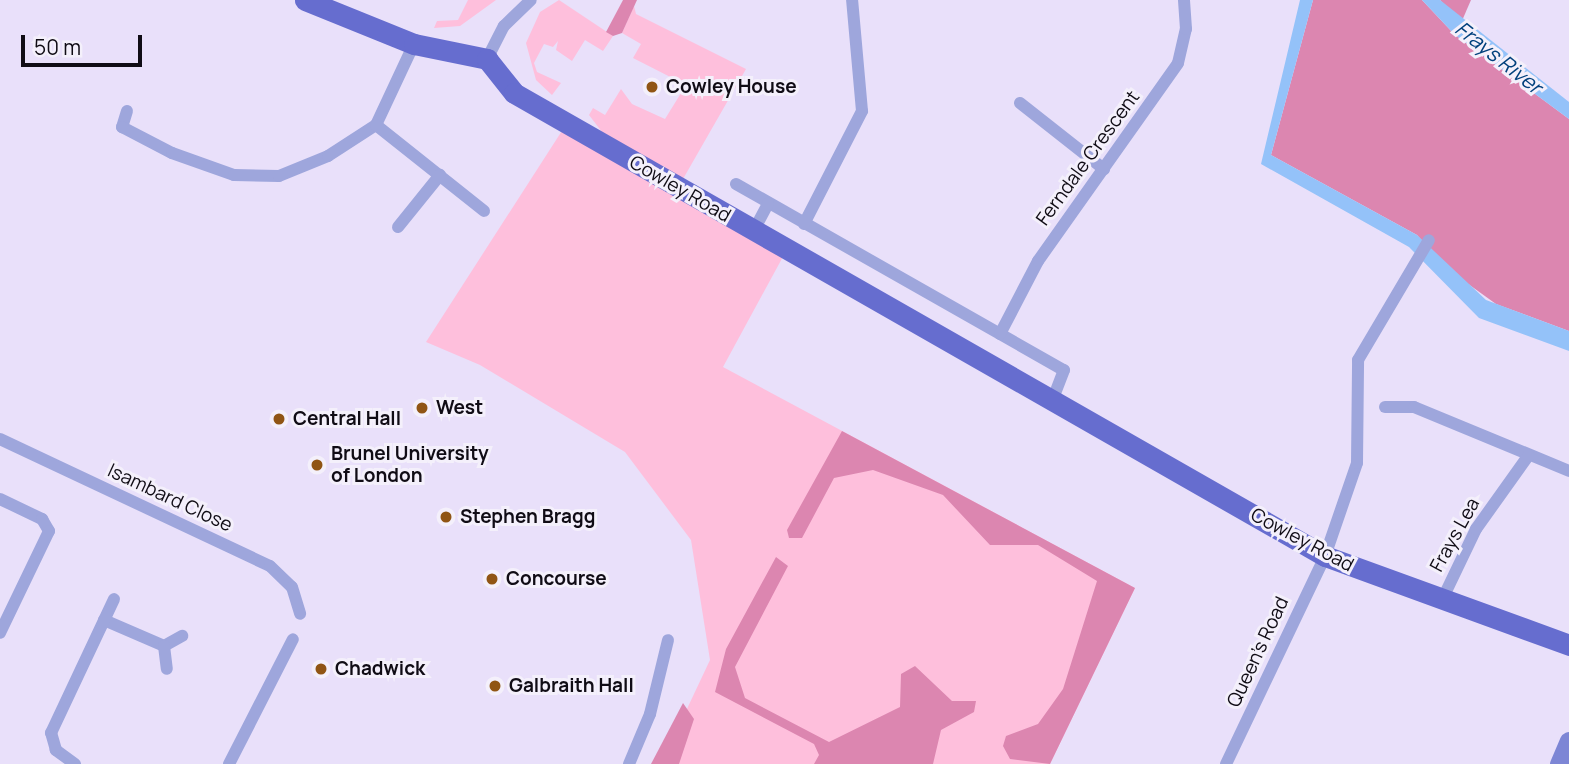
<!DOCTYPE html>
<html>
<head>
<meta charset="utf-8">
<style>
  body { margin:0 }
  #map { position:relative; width:1569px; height:764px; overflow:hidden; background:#e9e0fa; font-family:Manrope,sans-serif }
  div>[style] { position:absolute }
  .green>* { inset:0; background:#febfdc }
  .forest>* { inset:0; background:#dc86b0 }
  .water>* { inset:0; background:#94c2f9 }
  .street>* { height:12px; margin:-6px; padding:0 6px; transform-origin:6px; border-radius:6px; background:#9ea6dc }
  .secondary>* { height:19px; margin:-9.5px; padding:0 9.5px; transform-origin:9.5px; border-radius:9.5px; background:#7d86d5 }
  .primary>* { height:21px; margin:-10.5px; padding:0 10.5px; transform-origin:10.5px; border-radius:10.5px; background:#666dcf }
  .dots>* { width:19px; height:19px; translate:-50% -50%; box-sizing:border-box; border:4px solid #f4f0fb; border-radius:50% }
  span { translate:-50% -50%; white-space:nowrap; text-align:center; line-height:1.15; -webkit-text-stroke:6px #f4f0fb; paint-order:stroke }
  .poi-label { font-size:19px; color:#100c15; font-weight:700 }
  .left { translate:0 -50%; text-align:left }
  .street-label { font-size:19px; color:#100c15 }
  .water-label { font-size:21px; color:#02417d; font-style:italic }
  .scale { position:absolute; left:21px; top:35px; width:121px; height:32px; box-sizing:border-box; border:4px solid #100c15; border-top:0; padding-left:9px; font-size:21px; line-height:24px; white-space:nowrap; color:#100c15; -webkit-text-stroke:5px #f4f0fb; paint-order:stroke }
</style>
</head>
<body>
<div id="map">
  <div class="green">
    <div style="clip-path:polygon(468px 0,496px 0,460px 26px,434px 28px,437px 21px,458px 20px)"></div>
    <div style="clip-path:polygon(559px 0,613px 36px,603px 51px,585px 40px,572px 61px,556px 50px,558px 41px,553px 47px,544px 44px,534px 63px,537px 72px,561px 83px,552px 95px,536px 80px,526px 43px,540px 12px)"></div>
    <div style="clip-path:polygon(634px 6px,636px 14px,746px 69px,683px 179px,602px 132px,589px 115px,593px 108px,605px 115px,621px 89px,632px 104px,665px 119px,686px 85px,633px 58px,641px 44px,622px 33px)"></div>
    <div style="clip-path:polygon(567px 123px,785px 253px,723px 367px,1135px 588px,1050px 764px,661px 764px,710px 660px,691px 540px,625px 452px,480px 365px,426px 342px)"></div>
  </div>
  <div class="forest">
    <div style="clip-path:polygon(623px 0,637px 0,622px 33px,613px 36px,606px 32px)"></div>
    <div style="clip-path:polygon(1313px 0,1422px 0,1454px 34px,1569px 119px,1569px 331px,1496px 304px,1446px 268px,1417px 235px,1271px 155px)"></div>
    <div style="clip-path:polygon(1440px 0,1471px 0,1461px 23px)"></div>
    <div style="clip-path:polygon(842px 431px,1135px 588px,1050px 764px,1010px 759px,1003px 746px,1006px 736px,1038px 724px,1063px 689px,1097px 581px,1038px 545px,990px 545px,943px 495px,873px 470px,834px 478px,802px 538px,789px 538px,787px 530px)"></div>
    <div style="clip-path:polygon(776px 557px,788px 566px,735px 667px,745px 698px,829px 742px,900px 707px,901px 674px,915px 666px,952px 701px,976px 701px,974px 712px,941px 730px,933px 764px,814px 764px,819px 755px,814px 744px,715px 692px,726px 649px)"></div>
    <div style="clip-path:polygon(683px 703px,694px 719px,679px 764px,651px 764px)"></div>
  </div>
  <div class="water">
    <div style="clip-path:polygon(1300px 0,1313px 0,1271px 155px,1417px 235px,1486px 300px,1569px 331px,1569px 351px,1479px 318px,1409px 247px,1261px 164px)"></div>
    <div style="clip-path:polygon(1422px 0,1440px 0,1569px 102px,1569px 119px,1454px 34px)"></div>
  </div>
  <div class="street">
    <div style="left:487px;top:59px;width:37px;rotate:-63deg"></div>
    <div style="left:504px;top:26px;width:37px;rotate:-44deg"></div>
    <div style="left:1020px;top:103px;width:107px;rotate:38.2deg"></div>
    <div style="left:127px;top:111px;width:17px;rotate:107deg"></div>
    <div style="left:122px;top:127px;width:56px;rotate:27.5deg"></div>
    <div style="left:172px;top:153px;width:66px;rotate:19.5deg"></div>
    <div style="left:234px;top:175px;width:45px;rotate:1.3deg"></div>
    <div style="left:279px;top:176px;width:53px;rotate:-22.2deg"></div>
    <div style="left:328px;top:156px;width:57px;rotate:-32.9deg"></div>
    <div style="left:376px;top:125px;width:89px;rotate:-64.9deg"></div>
    <div style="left:376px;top:125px;width:138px;rotate:38.5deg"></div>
    <div style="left:736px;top:184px;width:377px;rotate:29.6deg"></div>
    <div style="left:1064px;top:370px;width:31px;rotate:111deg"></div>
    <div style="left:804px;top:224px;width:127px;rotate:-62.8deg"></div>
    <div style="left:862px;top:111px;width:111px;rotate:-95.1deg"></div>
    <div style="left:398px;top:227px;width:67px;rotate:-51.1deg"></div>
    <div style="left:753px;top:232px;width:32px;rotate:-62deg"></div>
    <div style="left:1000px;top:334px;width:82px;rotate:-62.5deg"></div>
    <div style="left:1038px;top:261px;width:242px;rotate:-54.7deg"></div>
    <div style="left:1178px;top:63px;width:35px;rotate:-77deg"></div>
    <div style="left:1186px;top:29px;width:29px;rotate:-94deg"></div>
    <div style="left:1385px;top:407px;width:29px"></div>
    <div style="left:1414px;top:407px;width:168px;rotate:22.4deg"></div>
    <div style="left:0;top:439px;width:298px;rotate:25.2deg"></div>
    <div style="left:270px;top:566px;width:30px;rotate:44deg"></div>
    <div style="left:292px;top:587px;width:28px;rotate:73deg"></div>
    <div style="left:0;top:499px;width:47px;rotate:25.5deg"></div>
    <div style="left:42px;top:519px;width:14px;rotate:60deg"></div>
    <div style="left:49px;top:531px;width:113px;rotate:115.7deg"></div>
    <div style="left:1442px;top:600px;width:79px;rotate:-64.4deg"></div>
    <div style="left:1476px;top:529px;width:90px;rotate:-54.5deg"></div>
    <div style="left:104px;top:620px;width:65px;rotate:23.4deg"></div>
    <div style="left:164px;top:646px;width:21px;rotate:-29deg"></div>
    <div style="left:164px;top:646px;width:23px;rotate:83deg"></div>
    <div style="left:75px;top:764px;width:24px;rotate:-144deg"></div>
    <div style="left:56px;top:750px;width:18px;rotate:-106deg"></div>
    <div style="left:51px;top:733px;width:148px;rotate:-64.8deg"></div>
    <div style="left:229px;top:764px;width:140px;rotate:-62.9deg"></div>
    <div style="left:629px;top:764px;width:54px;rotate:-67.2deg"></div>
    <div style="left:650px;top:714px;width:76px;rotate:-76.3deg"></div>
    <div style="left:1226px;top:764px;width:230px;rotate:-64.5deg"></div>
    <div style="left:1325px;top:556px;width:98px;rotate:-71deg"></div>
    <div style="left:1357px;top:463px;width:103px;rotate:-89.4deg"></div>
    <div style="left:1358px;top:360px;width:139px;rotate:-59.4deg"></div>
  </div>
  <div class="secondary">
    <div style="left:1559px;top:764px;width:25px;rotate:-67deg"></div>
  </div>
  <div class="primary">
    <div style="left:305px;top:0;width:118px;rotate:22deg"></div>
    <div style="left:414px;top:44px;width:75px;rotate:11.6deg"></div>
    <div style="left:487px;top:59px;width:43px;rotate:51.5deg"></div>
    <div style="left:514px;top:93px;width:934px;rotate:29.72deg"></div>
    <div style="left:1325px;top:556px;width:260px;rotate:20deg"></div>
  </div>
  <div class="dots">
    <div style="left:652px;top:87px;background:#905514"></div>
    <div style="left:422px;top:408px;background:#905514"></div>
    <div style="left:279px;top:419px;background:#905514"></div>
    <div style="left:317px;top:465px;background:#905514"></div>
    <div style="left:446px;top:517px;background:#905514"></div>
    <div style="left:492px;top:579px;background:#905514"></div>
    <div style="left:321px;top:669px;background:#905514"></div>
    <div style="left:495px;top:686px;background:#905514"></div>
  </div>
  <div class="poi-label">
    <span class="left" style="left:666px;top:87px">Cowley House</span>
    <span class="left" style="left:436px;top:408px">West</span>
    <span class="left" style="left:293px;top:419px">Central Hall</span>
    <span class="left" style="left:331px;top:465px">Brunel University<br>of London</span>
    <span class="left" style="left:460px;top:517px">Stephen Bragg</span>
    <span class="left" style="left:506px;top:579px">Concourse</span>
    <span class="left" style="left:335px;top:669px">Chadwick</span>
    <span class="left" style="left:509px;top:686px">Galbraith Hall</span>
  </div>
  <div class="street-label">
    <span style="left:1088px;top:158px;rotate:-54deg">Ferndale Crescent</span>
    <span style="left:680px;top:189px;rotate:30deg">Cowley Road</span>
    <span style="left:170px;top:498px;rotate:25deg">Isambard Close</span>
    <span style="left:1455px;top:535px;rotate:-61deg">Frays Lea</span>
    <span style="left:1302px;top:540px;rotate:28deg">Cowley Road</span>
    <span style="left:1258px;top:652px;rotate:-65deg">Queen's Road</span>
  </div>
  <div class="water-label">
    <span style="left:1499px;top:57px;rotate:38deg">Frays River</span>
  </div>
  <div class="scale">50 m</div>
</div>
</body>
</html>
